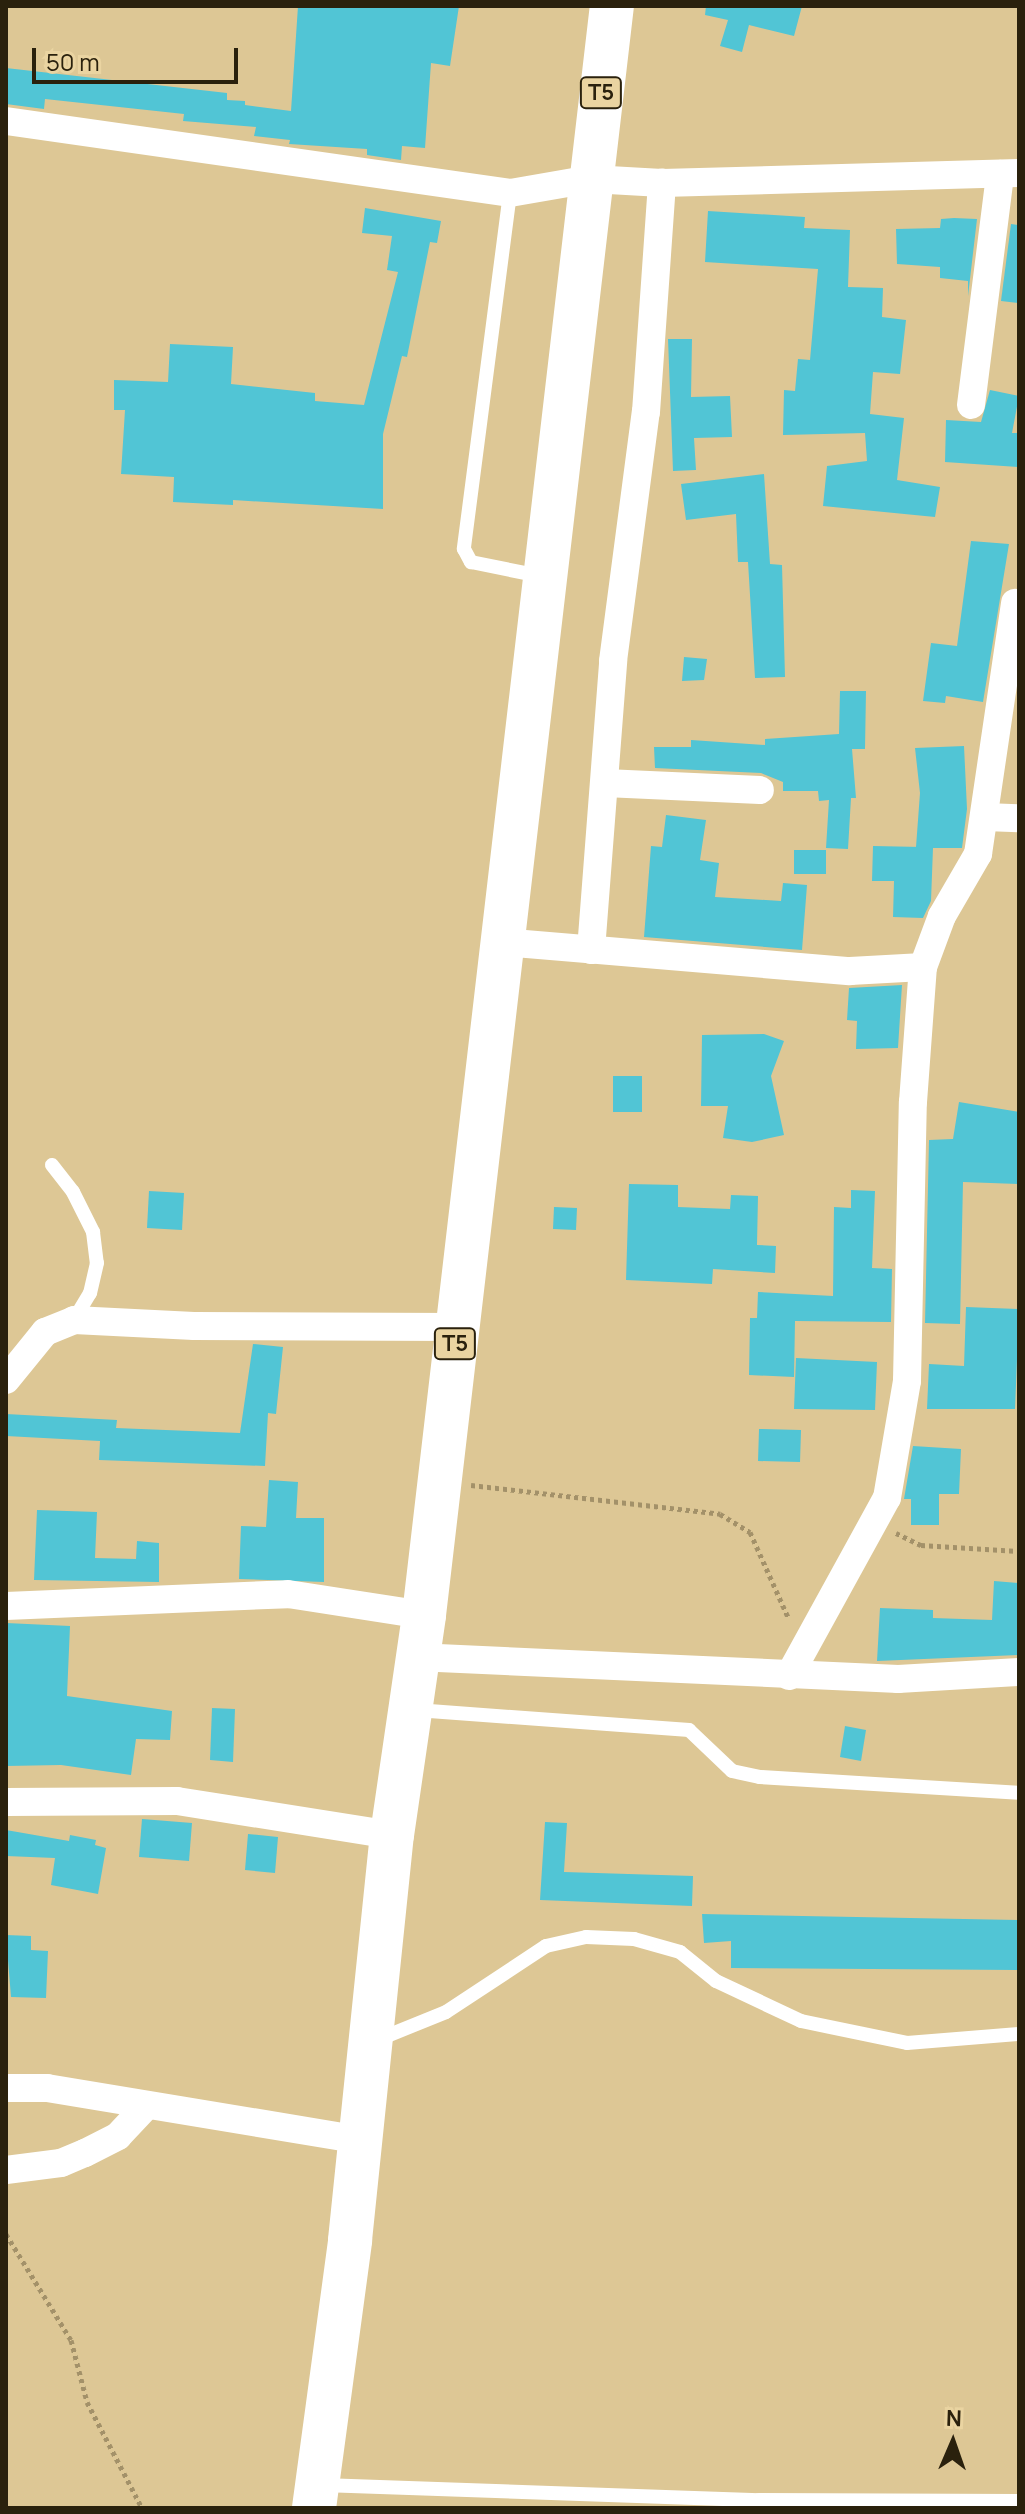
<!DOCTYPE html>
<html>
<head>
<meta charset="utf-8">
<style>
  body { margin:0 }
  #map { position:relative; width:1025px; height:2514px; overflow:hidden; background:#ddc795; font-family:Manrope,sans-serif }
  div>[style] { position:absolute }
  .building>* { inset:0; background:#51c5d5 }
  .path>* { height:5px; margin-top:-2.5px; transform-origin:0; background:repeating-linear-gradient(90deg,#a39169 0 4px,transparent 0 8px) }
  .lane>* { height:14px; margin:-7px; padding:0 7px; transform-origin:7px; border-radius:7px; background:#fff }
  .street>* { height:28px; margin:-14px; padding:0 14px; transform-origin:14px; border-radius:14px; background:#fff }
  .highway>* { height:44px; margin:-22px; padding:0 22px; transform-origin:22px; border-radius:22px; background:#fff }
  span { translate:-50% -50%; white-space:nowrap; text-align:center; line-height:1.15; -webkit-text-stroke:8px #ead4a1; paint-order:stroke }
  .shield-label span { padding:2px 6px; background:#ead4a1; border:2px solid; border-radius:6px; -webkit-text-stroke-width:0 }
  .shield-label { font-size:22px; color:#2a210d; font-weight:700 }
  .frame { position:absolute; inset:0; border:8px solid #2a210d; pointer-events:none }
  .north { position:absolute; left:913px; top:2402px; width:80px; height:80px; -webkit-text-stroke:6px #ead4a1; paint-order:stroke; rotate:2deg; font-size:22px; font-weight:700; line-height:32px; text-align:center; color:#2a210d }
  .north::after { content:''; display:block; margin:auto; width:28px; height:36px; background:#2a210d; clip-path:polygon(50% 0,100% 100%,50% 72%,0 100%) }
  .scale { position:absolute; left:32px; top:48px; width:206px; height:36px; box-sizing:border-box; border:4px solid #2a210d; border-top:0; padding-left:10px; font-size:24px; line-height:28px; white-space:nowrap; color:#2a210d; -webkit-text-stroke:6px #ead4a1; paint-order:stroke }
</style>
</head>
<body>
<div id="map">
  <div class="building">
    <div style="clip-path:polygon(298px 6px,459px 6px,450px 66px,431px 63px,425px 148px,402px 146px,401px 160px,367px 155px,367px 149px,289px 144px,290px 140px,254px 136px,256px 127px,183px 121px,184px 114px,45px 99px,44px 109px,6px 104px,6px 68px,227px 93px,227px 100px,245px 101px,245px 105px,291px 111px)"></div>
    <div style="clip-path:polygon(706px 6px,802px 6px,794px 36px,749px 25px,742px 52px,720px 46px,728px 20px,705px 15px)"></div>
    <div style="clip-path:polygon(365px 208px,441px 221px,437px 243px,430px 242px,407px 357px,402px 356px,383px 434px,383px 509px,233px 500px,233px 505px,173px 502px,174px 477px,121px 474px,125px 410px,114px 410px,114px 380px,168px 382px,170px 344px,233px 347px,231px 384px,315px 393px,315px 401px,364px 405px,398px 272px,387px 270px,392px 236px,362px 233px)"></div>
    <div style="clip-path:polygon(708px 211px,805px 217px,804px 228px,850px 230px,848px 287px,883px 288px,882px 317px,906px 320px,900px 374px,873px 372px,870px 414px,904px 418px,897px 480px,940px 487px,935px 517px,823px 506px,827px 466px,867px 461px,865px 433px,783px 435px,784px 390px,795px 391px,798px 359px,810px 360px,818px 269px,705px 262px)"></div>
    <div style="clip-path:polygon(954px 218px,977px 219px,968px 296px,968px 281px,940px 278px,940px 267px,897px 264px,896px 229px,940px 228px,941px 219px)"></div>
    <div style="clip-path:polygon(1011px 224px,1019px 225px,1019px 303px,1001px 301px)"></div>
    <div style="clip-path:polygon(668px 339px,692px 339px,691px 397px,730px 396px,732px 437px,694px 438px,696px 470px,673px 471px)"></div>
    <div style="clip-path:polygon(990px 390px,1019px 396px,1012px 433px,1019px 433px,1019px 467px,945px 462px,946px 420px,981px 422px)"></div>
    <div style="clip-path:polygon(764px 474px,770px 564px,782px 565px,785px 677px,755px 678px,748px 562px,738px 562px,736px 514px,686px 520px,681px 484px)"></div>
    <div style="clip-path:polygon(971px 541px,1009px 544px,983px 702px,946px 696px,945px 703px,923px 701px,931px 643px,957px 646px)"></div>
    <div style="clip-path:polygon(684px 657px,707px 659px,704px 680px,682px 681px)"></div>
    <div style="clip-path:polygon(840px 691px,866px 691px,865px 749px,852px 749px,856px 798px,851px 798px,848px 849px,826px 848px,829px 800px,819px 801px,818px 791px,783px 791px,783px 782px,761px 773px,655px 768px,654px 747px,691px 747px,691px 740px,765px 745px,765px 739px,839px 734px)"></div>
    <div style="clip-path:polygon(964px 746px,967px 809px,962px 848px,933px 848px,931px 901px,923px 918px,893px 917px,894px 881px,872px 881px,873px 846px,922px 847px,916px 847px,920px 793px,915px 748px)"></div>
    <div style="clip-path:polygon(666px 815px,706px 820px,700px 860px,719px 863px,715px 897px,781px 901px,783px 883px,807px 885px,802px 950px,644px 937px,651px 846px,662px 847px)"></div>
    <div style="clip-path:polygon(794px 850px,826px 850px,826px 874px,794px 874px)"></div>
    <div style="clip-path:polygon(902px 985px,898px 1048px,856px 1049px,857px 1021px,847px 1020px,849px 988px)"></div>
    <div style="clip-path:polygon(764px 1034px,784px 1041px,771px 1076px,784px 1135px,752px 1142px,723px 1138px,728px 1106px,701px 1106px,702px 1035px)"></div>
    <div style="clip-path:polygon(613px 1076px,642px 1076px,642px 1112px,613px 1112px)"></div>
    <div style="clip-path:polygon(959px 1102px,1019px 1112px,1019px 1184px,963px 1182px,960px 1324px,925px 1323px,929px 1140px,953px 1139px)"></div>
    <div style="clip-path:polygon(629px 1184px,678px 1185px,678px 1207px,730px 1209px,731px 1195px,758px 1196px,757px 1245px,776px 1246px,775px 1273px,713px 1269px,712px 1284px,626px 1280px)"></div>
    <div style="clip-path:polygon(851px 1190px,875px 1191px,872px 1268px,892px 1269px,891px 1322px,795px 1321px,794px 1377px,749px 1375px,750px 1318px,757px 1318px,758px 1292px,833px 1296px,834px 1207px,851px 1208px)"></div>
    <div style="clip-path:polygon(149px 1191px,184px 1193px,182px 1230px,147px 1228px)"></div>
    <div style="clip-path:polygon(554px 1207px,577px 1208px,576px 1230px,553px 1229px)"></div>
    <div style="clip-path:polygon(966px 1307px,1019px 1309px,1015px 1409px,927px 1409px,929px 1364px,964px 1366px)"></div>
    <div style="clip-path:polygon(253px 1344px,283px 1347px,276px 1414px,268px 1413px,265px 1466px,99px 1460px,100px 1441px,6px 1436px,6px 1414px,117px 1420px,116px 1428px,240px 1433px)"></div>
    <div style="clip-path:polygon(796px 1358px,877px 1362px,875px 1410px,794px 1409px)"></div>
    <div style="clip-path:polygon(759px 1429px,801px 1430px,800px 1462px,758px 1461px)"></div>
    <div style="clip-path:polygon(913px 1446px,961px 1449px,959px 1494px,939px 1494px,939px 1525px,911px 1525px,911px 1499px,904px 1499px)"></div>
    <div style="clip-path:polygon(269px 1480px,298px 1482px,296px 1518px,324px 1518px,324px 1582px,239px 1579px,241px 1526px,266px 1527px)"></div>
    <div style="clip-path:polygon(37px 1510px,97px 1512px,95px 1558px,136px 1559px,137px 1541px,159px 1543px,159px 1582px,34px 1580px)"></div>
    <div style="clip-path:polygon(994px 1581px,1019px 1583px,1019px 1655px,877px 1661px,880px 1608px,933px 1610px,933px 1618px,992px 1620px)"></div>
    <div style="clip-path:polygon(6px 1623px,70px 1626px,67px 1696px,172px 1711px,170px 1740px,136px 1739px,131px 1775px,61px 1765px,6px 1766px)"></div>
    <div style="clip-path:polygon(212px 1708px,235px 1709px,233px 1762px,210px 1760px)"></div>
    <div style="clip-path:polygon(845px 1726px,866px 1730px,861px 1761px,840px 1757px)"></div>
    <div style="clip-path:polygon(142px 1819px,192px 1823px,189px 1861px,139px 1857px)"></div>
    <div style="clip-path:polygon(545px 1822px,567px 1823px,564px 1872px,693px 1876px,692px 1906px,540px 1900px)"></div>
    <div style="clip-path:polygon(6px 1830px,69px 1841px,70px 1835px,96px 1840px,95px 1845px,106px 1848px,98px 1894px,51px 1885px,55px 1858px,6px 1856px)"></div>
    <div style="clip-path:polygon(248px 1834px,278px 1837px,275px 1873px,245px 1870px)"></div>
    <div style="clip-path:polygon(702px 1914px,1019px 1920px,1019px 1970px,731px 1968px,731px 1941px,704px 1943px)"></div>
    <div style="clip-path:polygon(6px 1935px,31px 1936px,31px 1950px,48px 1951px,46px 1998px,11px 1997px)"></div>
  </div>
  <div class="path">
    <div style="left:471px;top:1485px;width:251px;rotate:6.6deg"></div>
    <div style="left:720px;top:1514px;width:35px;rotate:31deg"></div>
    <div style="left:750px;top:1532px;width:95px;rotate:65.9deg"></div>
    <div style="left:896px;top:1533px;width:28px;rotate:26deg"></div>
    <div style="left:921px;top:1545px;width:98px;rotate:3.5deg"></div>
    <div style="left:6px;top:2234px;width:124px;rotate:58.5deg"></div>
    <div style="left:71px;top:2340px;width:64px;rotate:75.5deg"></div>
    <div style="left:87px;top:2402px;width:119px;rotate:62.6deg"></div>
  </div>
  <div class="lane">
    <div style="left:510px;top:193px;width:359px;rotate:97.4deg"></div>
    <div style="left:464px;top:549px;width:15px;rotate:62deg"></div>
    <div style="left:471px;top:562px;width:70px;rotate:11.5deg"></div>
    <div style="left:52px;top:1165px;width:34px;rotate:52deg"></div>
    <div style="left:73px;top:1192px;width:45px;rotate:63.4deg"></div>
    <div style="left:93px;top:1232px;width:31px;rotate:83deg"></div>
    <div style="left:97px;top:1263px;width:31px;rotate:103deg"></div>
    <div style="left:90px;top:1293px;width:31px;rotate:121deg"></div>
    <div style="left:416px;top:1710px;width:274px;rotate:4.2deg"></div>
    <div style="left:689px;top:1730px;width:59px;rotate:43.6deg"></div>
    <div style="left:732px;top:1771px;width:29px;rotate:12deg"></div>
    <div style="left:760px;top:1777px;width:259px;rotate:3.5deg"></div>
    <div style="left:377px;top:2040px;width:74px;rotate:-22.1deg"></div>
    <div style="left:446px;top:2012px;width:120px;rotate:-33.4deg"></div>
    <div style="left:546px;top:1946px;width:41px;rotate:-12.7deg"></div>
    <div style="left:586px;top:1937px;width:48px;rotate:2.4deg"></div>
    <div style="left:634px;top:1939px;width:48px;rotate:15.8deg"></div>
    <div style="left:680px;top:1952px;width:46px;rotate:38.9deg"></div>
    <div style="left:716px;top:1981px;width:94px;rotate:25.2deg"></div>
    <div style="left:801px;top:2021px;width:108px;rotate:11.7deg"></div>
    <div style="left:907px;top:2043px;width:112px;rotate:-4.6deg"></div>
    <div style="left:322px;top:2485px;width:437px;rotate:2deg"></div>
    <div style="left:759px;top:2500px;width:260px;rotate:0.2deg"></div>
  </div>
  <div class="street">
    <div style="left:6px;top:121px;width:509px;rotate:8.13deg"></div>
    <div style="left:510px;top:193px;width:82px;rotate:-9.8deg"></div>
    <div style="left:591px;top:179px;width:71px;rotate:3.2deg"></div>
    <div style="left:662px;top:183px;width:357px;rotate:-1.6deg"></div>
    <div style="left:971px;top:405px;width:233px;rotate:-82.8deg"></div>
    <div style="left:605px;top:783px;width:155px;rotate:2.6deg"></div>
    <div style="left:985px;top:817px;width:34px;rotate:2deg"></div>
    <div style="left:502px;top:942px;width:349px;rotate:4.8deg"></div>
    <div style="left:850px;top:971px;width:73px;rotate:-3.1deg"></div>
    <div style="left:923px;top:967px;width:54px;rotate:-69.6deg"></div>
    <div style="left:942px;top:916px;width:72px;rotate:-59.9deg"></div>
    <div style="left:978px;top:854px;width:254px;rotate:-81.6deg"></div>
    <div style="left:591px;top:950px;width:290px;rotate:-85.6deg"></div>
    <div style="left:613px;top:661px;width:251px;rotate:-82.5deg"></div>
    <div style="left:646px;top:412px;width:230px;rotate:-86deg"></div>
    <div style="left:6px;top:1380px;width:62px;rotate:-50.9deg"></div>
    <div style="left:45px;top:1332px;width:31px;rotate:-22deg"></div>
    <div style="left:74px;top:1320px;width:120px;rotate:2.9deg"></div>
    <div style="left:194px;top:1326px;width:263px;rotate:0.2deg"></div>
    <div style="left:6px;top:1606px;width:282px;rotate:-2.4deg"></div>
    <div style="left:288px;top:1594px;width:138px;rotate:8.8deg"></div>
    <div style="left:416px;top:1657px;width:483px;rotate:2.6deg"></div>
    <div style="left:898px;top:1679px;width:121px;rotate:-3.3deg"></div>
    <div style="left:789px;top:1676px;width:203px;rotate:-61.2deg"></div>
    <div style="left:887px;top:1498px;width:119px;rotate:-80.3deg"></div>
    <div style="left:907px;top:1381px;width:279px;rotate:-88.8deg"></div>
    <div style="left:913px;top:1102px;width:135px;rotate:-85.8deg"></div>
    <div style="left:6px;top:1802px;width:171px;rotate:-0.3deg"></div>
    <div style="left:177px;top:1801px;width:218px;rotate:9deg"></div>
    <div style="left:6px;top:2088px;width:41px"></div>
    <div style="left:47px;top:2088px;width:318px;rotate:9.4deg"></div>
    <div style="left:6px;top:2170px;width:55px;rotate:-7.3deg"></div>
    <div style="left:61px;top:2163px;width:26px;rotate:-23deg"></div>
    <div style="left:85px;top:2153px;width:37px;rotate:-27deg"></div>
    <div style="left:118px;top:2136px;width:42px;rotate:-46.9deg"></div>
  </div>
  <div class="highway">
    <div style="left:314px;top:2508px;width:270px;rotate:-82.3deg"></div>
    <div style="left:350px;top:2240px;width:407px;rotate:-84.1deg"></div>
    <div style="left:392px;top:1835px;width:222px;rotate:-81.7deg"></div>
    <div style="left:424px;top:1615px;width:1620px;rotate:-83.34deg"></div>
  </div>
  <div class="shield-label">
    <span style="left:601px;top:93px">T5</span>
    <span style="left:455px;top:1344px">T5</span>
  </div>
  <div class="frame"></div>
  <div class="north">N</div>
  <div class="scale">50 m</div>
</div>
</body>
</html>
